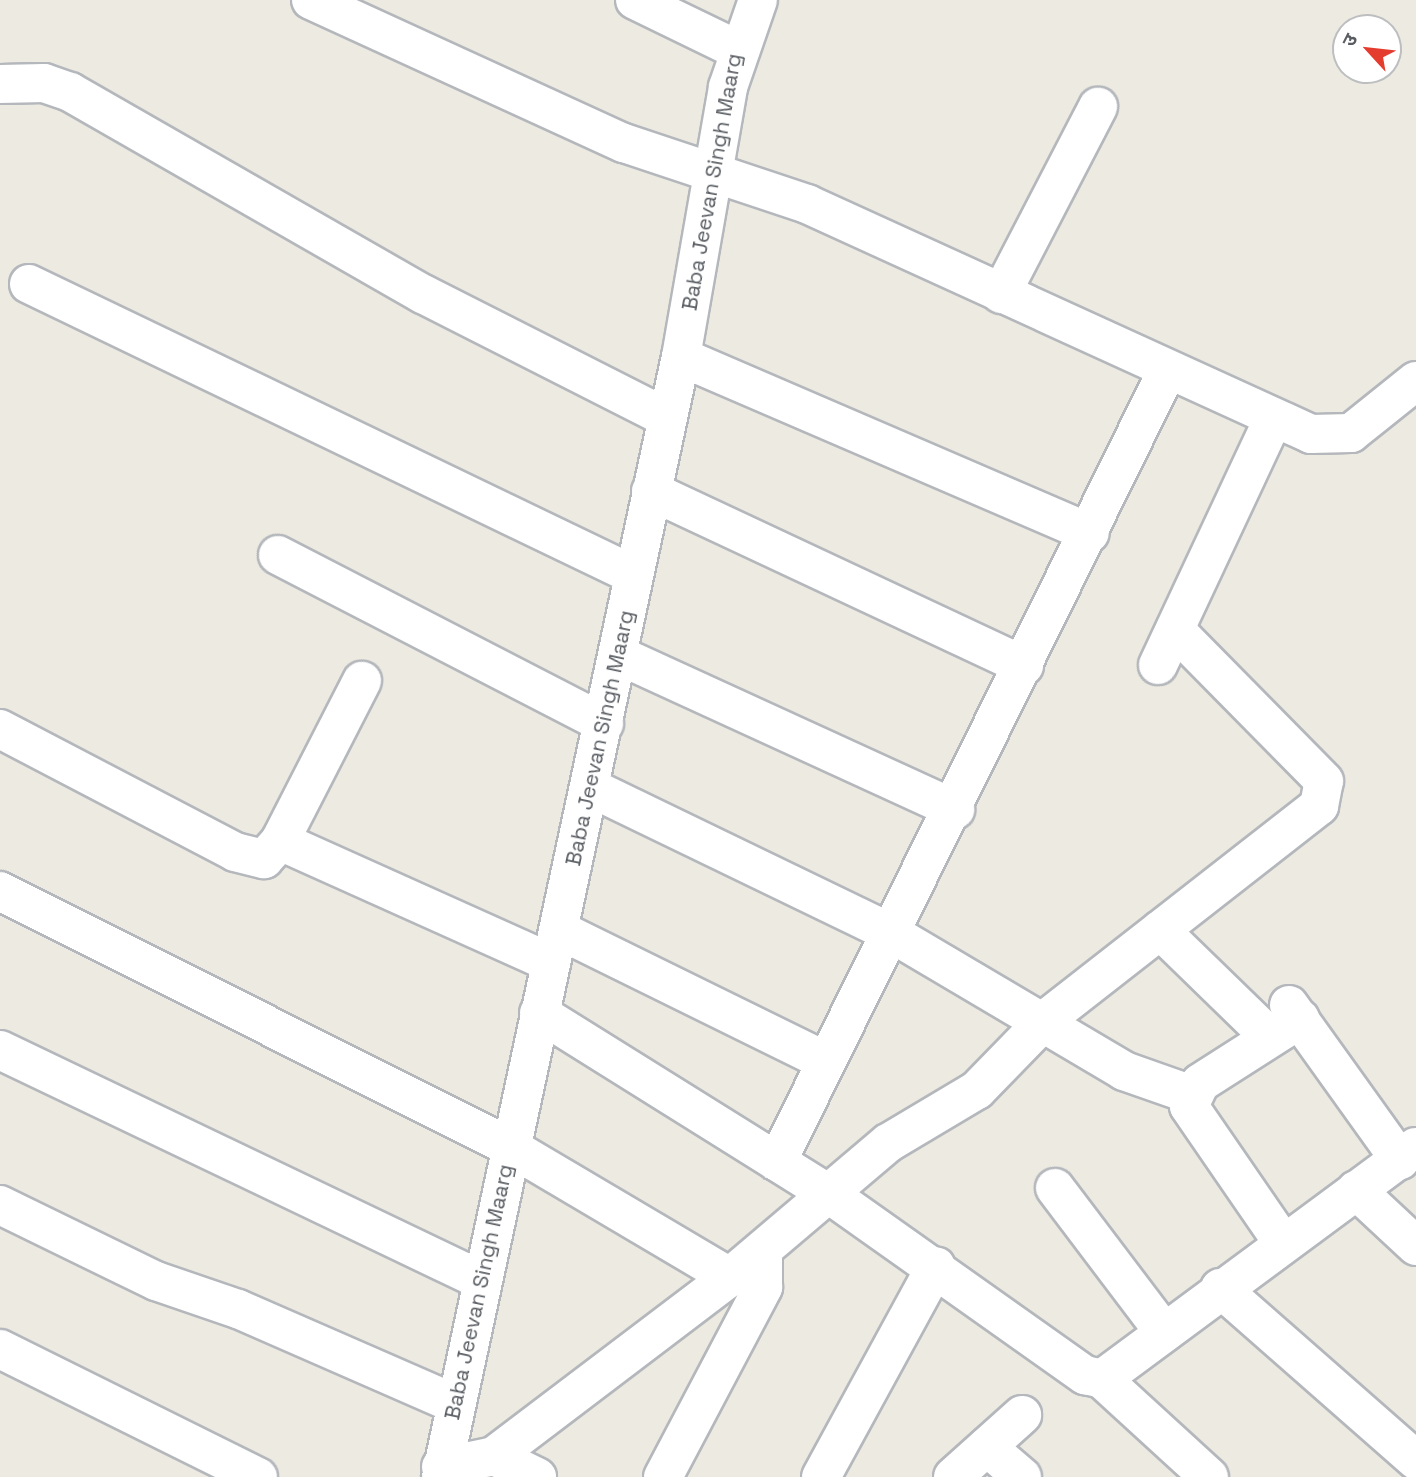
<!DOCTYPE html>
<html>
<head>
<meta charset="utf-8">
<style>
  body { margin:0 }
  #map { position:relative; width:1416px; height:1477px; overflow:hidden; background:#eceae1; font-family:"Space Grotesk","Noto Sans Devanagari",sans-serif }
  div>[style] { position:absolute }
  .roads { filter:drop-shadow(2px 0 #b4b7bb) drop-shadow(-2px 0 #b4b7bb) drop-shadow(0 2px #b4b7bb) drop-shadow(0 -2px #b4b7bb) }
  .minor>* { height:38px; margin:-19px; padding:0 19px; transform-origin:19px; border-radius:19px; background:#fff }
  span { translate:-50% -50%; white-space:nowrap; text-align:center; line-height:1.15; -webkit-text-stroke:5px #fff; paint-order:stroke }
  .street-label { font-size:21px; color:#595d62 }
  .north { position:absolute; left:1332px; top:14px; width:70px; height:70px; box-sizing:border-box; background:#fff; border:2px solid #bdbec0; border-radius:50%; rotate:297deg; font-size:19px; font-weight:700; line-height:28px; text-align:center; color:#595d62 }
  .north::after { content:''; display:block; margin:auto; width:24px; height:32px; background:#e43c2f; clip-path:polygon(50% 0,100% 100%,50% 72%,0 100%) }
</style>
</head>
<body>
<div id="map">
  <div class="roads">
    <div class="minor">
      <div style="left:311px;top:0;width:344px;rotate:24.6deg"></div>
      <div style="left:624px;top:143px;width:193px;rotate:18.4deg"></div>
      <div style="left:807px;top:204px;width:554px;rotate:24.53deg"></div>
      <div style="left:1311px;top:434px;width:40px;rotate:-1.4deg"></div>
      <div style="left:1351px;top:433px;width:83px;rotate:-38.7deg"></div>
      <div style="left:635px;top:0;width:112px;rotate:25.9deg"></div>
      <div style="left:0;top:84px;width:44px;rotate:-1.3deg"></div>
      <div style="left:44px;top:83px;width:28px;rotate:19deg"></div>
      <div style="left:70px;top:92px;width:407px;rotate:29.8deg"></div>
      <div style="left:423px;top:294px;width:274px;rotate:26.9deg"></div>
      <div style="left:29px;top:284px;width:671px;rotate:25.69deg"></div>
      <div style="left:1001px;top:294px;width:211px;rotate:-62.6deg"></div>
      <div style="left:681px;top:357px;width:445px;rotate:23.3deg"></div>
      <div style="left:651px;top:491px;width:412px;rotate:25.1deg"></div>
      <div style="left:278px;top:555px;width:367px;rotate:27.3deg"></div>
      <div style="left:618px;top:655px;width:371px;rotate:24.6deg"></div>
      <div style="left:1158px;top:665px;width:272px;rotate:-64.9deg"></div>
      <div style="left:0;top:729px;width:265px;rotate:27.6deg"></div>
      <div style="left:235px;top:852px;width:30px;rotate:14deg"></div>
      <div style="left:264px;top:859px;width:24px;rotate:-48deg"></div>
      <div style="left:280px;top:841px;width:297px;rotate:24.2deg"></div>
      <div style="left:591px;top:788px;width:333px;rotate:25.8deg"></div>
      <div style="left:891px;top:933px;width:271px;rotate:30.6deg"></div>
      <div style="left:1124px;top:1071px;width:72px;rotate:19.4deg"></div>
      <div style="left:280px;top:841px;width:180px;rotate:-62.9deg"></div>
      <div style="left:0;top:891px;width:571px;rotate:26.65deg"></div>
      <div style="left:510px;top:1147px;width:256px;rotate:30.6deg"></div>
      <div style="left:559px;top:930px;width:297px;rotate:26.2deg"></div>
      <div style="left:1160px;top:930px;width:153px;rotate:44.2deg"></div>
      <div style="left:1289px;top:1005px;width:191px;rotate:54.4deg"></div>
      <div style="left:539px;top:1013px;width:342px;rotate:32deg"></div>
      <div style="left:829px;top:1194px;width:314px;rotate:35.3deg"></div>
      <div style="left:1085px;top:1375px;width:17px;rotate:13deg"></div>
      <div style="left:1102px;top:1379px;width:145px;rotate:42.5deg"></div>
      <div style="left:0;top:1050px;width:533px;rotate:25.56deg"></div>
      <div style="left:777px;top:1162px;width:882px;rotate:-63.75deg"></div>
      <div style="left:1055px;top:1188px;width:181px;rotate:52.9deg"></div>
      <div style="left:1356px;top:1190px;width:82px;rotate:43deg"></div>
      <div style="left:0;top:1205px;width:174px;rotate:26deg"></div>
      <div style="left:156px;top:1281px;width:87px;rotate:18.9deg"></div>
      <div style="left:238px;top:1309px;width:237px;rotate:23.6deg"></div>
      <div style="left:1283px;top:1243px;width:166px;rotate:-124.5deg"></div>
      <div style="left:1189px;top:1106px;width:25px;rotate:-64deg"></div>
      <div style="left:1200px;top:1083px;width:119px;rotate:-32.6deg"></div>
      <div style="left:1220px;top:1288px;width:261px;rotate:41.3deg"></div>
      <div style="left:0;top:1349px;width:288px;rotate:26.4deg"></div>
      <div style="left:1102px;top:1379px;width:390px;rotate:-36.5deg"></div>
      <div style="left:987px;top:1447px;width:46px;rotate:40.6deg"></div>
      <div style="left:494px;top:1456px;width:48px;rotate:26deg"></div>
      <div style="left:441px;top:1467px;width:54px;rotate:-11.7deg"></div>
      <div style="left:494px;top:1456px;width:296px;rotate:-37.2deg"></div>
      <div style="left:730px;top:1277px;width:207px;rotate:-40.3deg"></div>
      <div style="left:888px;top:1143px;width:104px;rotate:-30.8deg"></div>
      <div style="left:977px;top:1090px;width:98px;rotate:-45.8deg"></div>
      <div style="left:1045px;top:1020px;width:348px;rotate:-38deg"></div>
      <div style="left:1319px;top:806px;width:25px;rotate:-79deg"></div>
      <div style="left:1324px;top:781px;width:212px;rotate:-134.6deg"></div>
      <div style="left:441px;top:1477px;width:1145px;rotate:-77.91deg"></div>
      <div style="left:681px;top:357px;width:274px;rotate:-80.1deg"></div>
      <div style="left:728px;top:87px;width:92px;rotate:-71deg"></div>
      <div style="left:663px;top:1477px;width:215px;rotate:-62.2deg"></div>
      <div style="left:763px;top:1287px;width:37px;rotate:-90deg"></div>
      <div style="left:821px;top:1477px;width:240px;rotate:-61.4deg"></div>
      <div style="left:953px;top:1477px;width:93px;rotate:-41.9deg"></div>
    </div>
  </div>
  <div class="street-label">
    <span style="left:712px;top:182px;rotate:-80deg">Baba Jeevan Singh Maarg</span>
    <span style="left:600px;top:738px;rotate:-78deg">Baba Jeevan Singh Maarg</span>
    <span style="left:479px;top:1292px;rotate:-78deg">Baba Jeevan Singh Maarg</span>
  </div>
  <div class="north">उ</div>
</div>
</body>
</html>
